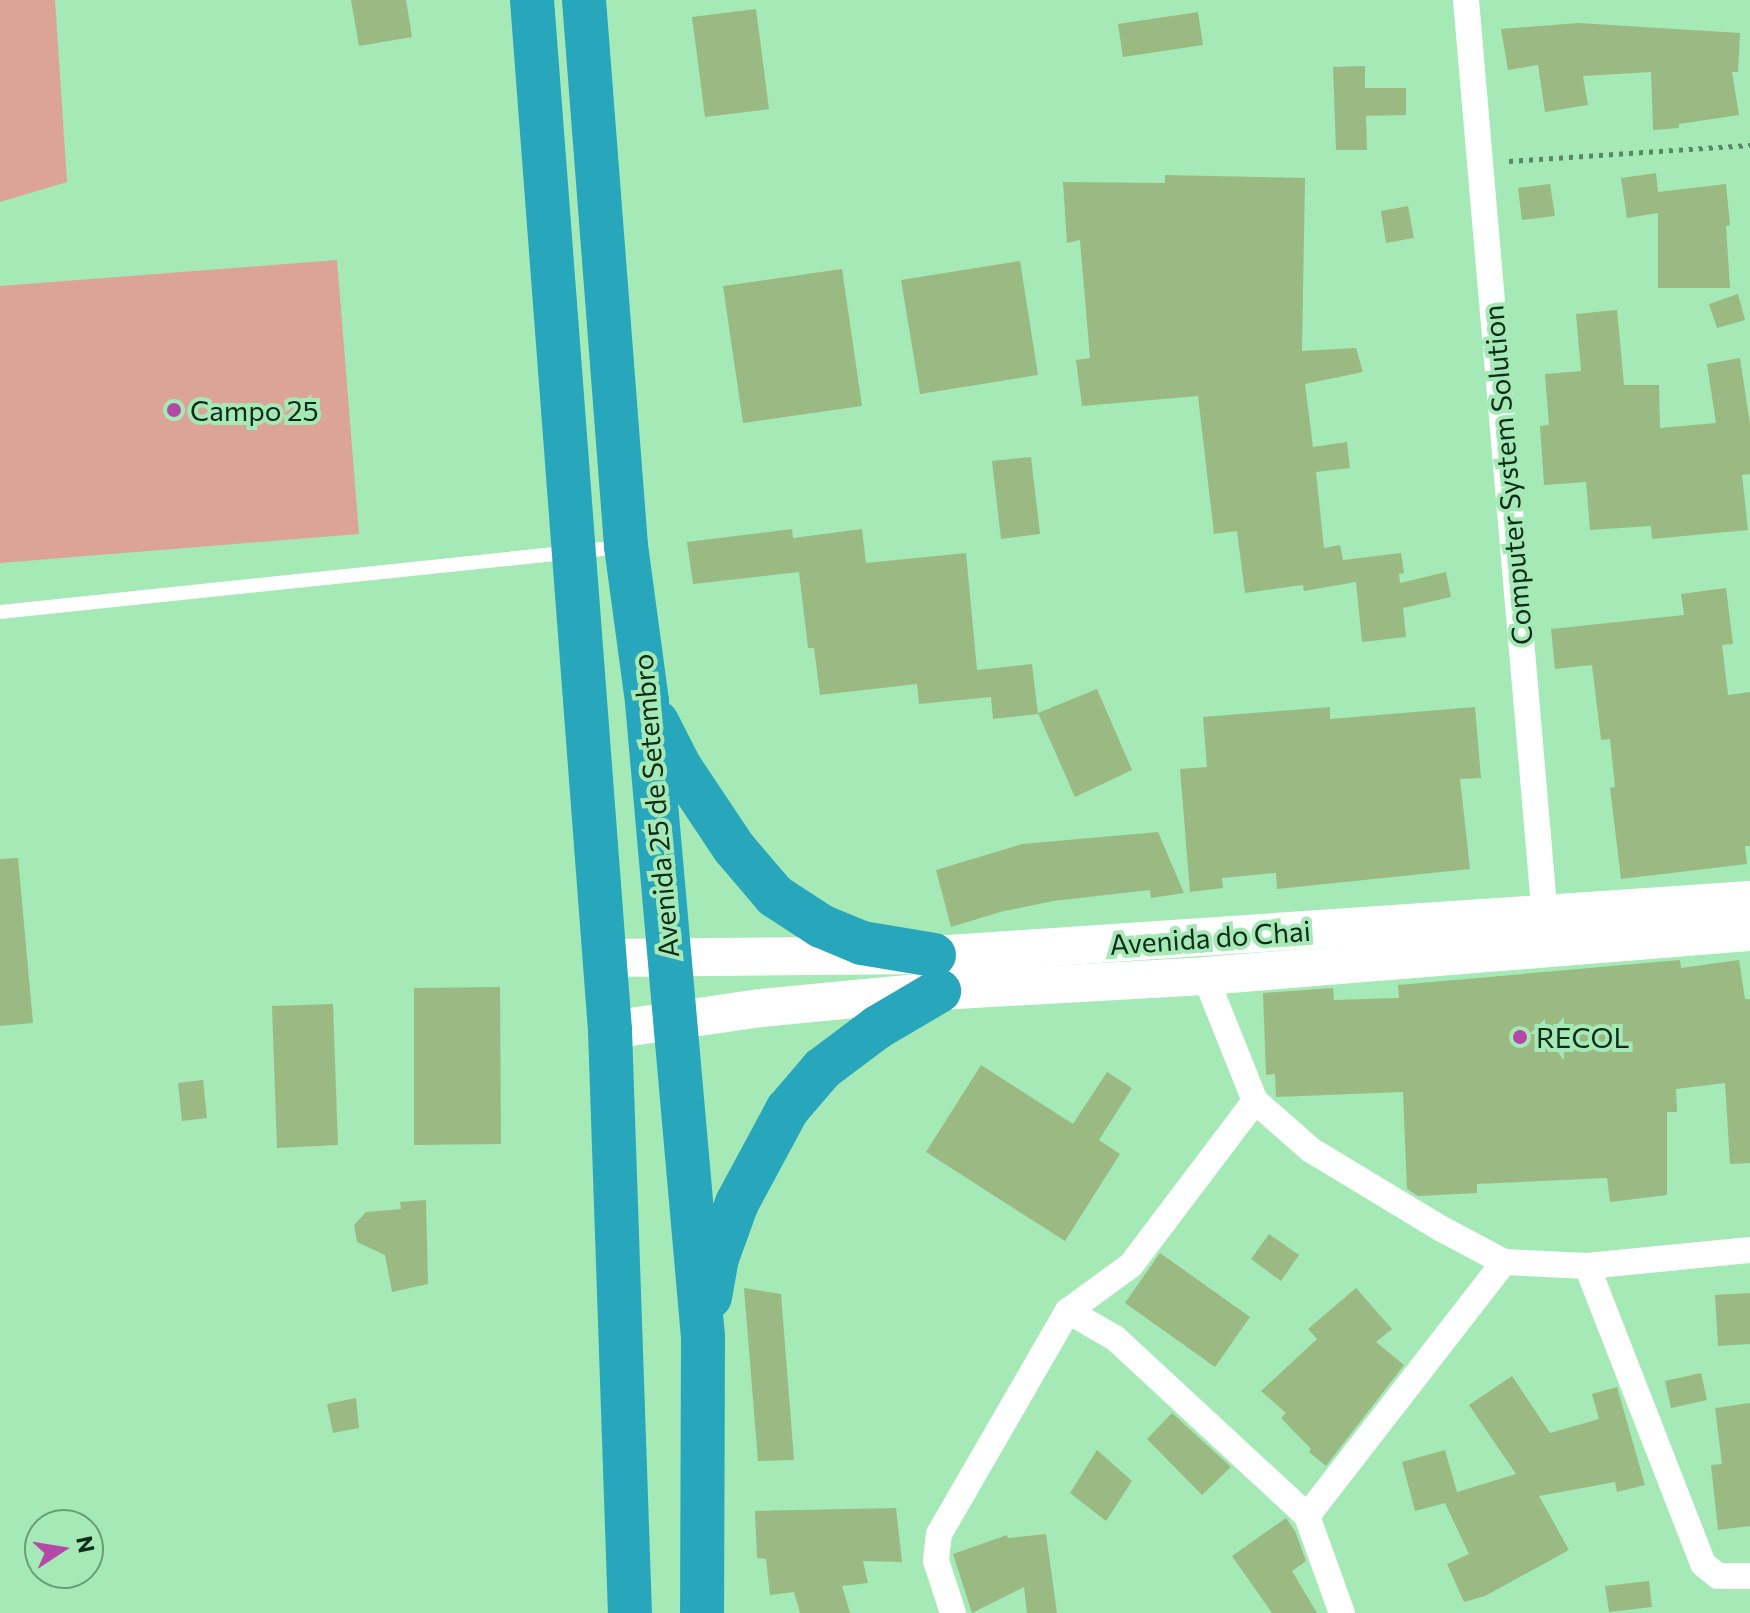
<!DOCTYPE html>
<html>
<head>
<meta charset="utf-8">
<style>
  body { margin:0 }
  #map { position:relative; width:1750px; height:1613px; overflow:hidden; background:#a4e9b6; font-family:Commissioner,sans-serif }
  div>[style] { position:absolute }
  .green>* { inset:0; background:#dca397 }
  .building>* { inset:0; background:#9bba83 }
  .path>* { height:5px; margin-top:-2.5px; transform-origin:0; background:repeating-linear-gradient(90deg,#588765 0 4px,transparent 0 10px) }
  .lane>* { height:14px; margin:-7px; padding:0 7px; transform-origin:7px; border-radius:7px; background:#fff }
  .street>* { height:26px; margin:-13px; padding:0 13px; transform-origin:13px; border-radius:13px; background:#fff }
  .secondary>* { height:38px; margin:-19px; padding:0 19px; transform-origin:19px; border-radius:19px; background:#fff }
  .highway>* { height:44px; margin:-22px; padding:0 22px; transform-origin:22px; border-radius:22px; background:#28a6bc }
  .dots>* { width:22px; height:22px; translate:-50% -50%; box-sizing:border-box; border:4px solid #a4e9b6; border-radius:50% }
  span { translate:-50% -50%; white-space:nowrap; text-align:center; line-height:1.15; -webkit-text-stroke:8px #a4e9b6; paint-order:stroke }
  .poi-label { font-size:28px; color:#102b19 }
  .left { translate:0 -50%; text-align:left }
  .street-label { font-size:28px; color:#102b19 }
  .north { position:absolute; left:24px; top:1509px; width:80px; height:80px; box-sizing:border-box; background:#a4e9b6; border:2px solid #699d77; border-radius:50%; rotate:78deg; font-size:22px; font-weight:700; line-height:32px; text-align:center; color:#102b19 }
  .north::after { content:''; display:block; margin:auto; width:28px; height:36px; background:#b549a8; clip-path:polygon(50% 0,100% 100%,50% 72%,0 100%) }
</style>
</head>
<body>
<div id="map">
  <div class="green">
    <div style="clip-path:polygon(0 0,55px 0,67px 182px,0 202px)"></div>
    <div style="clip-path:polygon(337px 260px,359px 534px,0 563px,0 286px)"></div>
  </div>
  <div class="building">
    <div style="clip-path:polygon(351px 0,406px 0,412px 37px,359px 46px)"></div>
    <div style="clip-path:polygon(756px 9px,769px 109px,705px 117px,692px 17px)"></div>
    <div style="clip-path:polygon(1198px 12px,1203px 45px,1123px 57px,1118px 24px)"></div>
    <div style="clip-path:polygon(1578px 23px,1740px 33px,1738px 72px,1732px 72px,1739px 115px,1679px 124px,1679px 128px,1653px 130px,1651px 72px,1583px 76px,1588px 105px,1545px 112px,1538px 65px,1508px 70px,1501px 29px)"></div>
    <div style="clip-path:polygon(1365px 66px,1365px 88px,1406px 88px,1406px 115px,1366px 116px,1367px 150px,1336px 150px,1333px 67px)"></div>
    <div style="clip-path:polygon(1656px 173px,1658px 192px,1726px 184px,1730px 225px,1726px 226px,1730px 288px,1658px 288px,1658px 213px,1627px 218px,1621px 178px)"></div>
    <div style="clip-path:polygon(1165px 175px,1305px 178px,1302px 351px,1356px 348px,1363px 372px,1305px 384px,1313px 447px,1347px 442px,1350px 468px,1316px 472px,1324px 548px,1340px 545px,1343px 560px,1401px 553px,1404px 573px,1399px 574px,1400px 583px,1446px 572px,1451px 597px,1403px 608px,1406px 637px,1362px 642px,1356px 582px,1304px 591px,1303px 585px,1245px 593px,1237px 531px,1214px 534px,1198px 396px,1082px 406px,1076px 360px,1090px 358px,1080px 240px,1067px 243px,1063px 182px,1165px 183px)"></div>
    <div style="clip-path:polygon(1550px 184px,1555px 216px,1522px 220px,1518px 188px)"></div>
    <div style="clip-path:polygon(1408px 206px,1414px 238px,1386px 243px,1381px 211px)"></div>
    <div style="clip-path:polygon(1020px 261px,1038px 375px,920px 394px,901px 280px)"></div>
    <div style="clip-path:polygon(842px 269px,862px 406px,743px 423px,723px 286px)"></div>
    <div style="clip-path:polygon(1738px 294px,1745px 320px,1717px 328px,1709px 304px)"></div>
    <div style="clip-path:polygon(1617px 310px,1624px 385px,1659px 385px,1660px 428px,1716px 423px,1707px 364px,1740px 358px,1750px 424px,1750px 474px,1742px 475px,1748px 530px,1652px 539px,1651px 526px,1590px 530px,1586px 482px,1544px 485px,1540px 426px,1549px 425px,1545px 374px,1581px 371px,1576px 314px)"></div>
    <div style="clip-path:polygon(1031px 457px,1040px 534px,1001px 539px,992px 461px)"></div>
    <div style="clip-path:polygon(792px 529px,793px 538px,862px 529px,866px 563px,966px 553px,977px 670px,1032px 664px,1038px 714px,993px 719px,991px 697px,919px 704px,917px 684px,820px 695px,814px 648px,808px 648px,799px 572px,693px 584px,687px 542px)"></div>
    <div style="clip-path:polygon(1726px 588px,1733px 644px,1722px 645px,1728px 695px,1750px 692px,1750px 846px,1745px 846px,1747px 864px,1621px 879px,1610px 788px,1615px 787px,1610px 739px,1601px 740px,1592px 665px,1555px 669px,1551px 629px,1684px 615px,1681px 594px)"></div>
    <div style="clip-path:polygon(1097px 689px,1132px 770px,1075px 797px,1038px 713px)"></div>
    <div style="clip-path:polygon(1330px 707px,1330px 719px,1475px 707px,1481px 778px,1460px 779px,1470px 869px,1277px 889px,1276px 873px,1222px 878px,1223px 888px,1190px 892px,1180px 769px,1207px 767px,1203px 717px)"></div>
    <div style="clip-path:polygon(1158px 832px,1184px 893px,1151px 898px,1150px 890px,1053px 901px,1000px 912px,951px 927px,936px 870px,1022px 844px)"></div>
    <div style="clip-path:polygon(18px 858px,33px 1023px,0 1026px,0 859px)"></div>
    <div style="clip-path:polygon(1680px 960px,1681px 968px,1739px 960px,1745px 999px,1750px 999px,1750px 1163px,1730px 1164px,1725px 1083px,1676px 1089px,1677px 1112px,1667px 1112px,1667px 1195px,1610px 1202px,1607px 1178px,1477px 1184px,1477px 1193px,1418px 1196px,1407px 1189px,1403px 1092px,1276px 1097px,1275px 1074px,1266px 1075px,1263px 993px,1333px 988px,1334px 1000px,1399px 998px,1398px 985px)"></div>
    <div style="clip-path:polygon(500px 987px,501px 1144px,414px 1145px,414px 988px)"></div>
    <div style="clip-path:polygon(333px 1004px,338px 1145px,277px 1148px,272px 1006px)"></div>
    <div style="clip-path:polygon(981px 1065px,1073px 1124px,1107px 1072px,1132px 1088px,1099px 1140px,1120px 1154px,1065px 1241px,926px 1152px)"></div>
    <div style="clip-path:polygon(203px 1080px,207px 1118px,182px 1121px,178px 1083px)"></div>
    <div style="clip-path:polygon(426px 1200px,428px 1284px,392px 1292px,385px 1255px,357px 1242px,354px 1225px,366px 1212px,401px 1209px,400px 1202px)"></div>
    <div style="clip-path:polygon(1269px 1234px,1299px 1255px,1281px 1281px,1251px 1259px)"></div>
    <div style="clip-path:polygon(1160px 1253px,1250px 1317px,1215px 1367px,1125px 1303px)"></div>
    <div style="clip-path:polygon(744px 1288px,781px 1294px,794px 1460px,758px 1461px)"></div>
    <div style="clip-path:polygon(1356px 1288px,1392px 1329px,1376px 1342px,1404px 1365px,1326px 1466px,1309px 1452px,1311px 1449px,1281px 1418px,1286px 1413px,1261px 1391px,1317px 1339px,1308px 1329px)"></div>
    <div style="clip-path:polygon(1750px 1293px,1750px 1344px,1718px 1346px,1715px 1295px)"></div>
    <div style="clip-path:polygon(1701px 1373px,1707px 1400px,1671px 1408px,1665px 1381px)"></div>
    <div style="clip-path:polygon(1512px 1376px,1550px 1433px,1599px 1419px,1592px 1394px,1617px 1387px,1645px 1485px,1617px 1492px,1615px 1482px,1539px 1496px,1569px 1550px,1485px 1596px,1464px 1602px,1447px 1564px,1469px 1554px,1445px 1503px,1415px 1511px,1402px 1462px,1445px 1450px,1457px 1492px,1516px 1474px,1469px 1405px)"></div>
    <div style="clip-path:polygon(356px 1398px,359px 1428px,333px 1433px,327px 1404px)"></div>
    <div style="clip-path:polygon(1750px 1403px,1750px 1526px,1718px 1530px,1711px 1465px,1722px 1464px,1715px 1408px)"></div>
    <div style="clip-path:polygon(1172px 1413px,1231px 1467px,1202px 1495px,1147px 1439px)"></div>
    <div style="clip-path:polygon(1097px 1450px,1132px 1481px,1106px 1521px,1070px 1493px)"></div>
    <div style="clip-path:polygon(896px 1508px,902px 1562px,863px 1561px,868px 1583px,842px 1586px,850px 1613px,800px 1613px,794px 1592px,770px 1595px,766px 1559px,757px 1558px,755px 1511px)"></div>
    <div style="clip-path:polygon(1286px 1518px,1295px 1531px,1306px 1561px,1292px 1571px,1317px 1613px,1272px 1613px,1232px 1556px)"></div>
    <div style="clip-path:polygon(1046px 1534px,1057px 1613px,1027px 1613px,1024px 1587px,972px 1613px,953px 1554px,1007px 1535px,1008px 1538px)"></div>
    <div style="clip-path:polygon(1649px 1581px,1652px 1607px,1609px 1612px,1605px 1586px)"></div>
  </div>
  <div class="path">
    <div style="left:1509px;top:161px;width:242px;rotate:-3.8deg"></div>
  </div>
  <div class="lane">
    <div style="left:0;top:612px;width:625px;rotate:-5.97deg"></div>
  </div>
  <div class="street">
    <div style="left:1466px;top:0;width:933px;rotate:85.08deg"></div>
    <div style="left:1205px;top:976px;width:135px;rotate:68.2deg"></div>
    <div style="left:1255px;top:1101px;width:74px;rotate:41.2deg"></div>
    <div style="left:1311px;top:1150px;width:151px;rotate:31.2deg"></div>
    <div style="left:1440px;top:1228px;width:72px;rotate:28deg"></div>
    <div style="left:1504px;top:1262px;width:83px;rotate:2.8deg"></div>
    <div style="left:1587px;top:1266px;width:164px;rotate:-5.6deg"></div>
    <div style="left:1587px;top:1266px;width:320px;rotate:68.7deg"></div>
    <div style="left:1703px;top:1564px;width:19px;rotate:39deg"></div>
    <div style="left:1718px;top:1576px;width:32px"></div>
    <div style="left:1068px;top:1311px;width:54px;rotate:29.9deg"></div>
    <div style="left:1115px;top:1338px;width:262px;rotate:42.8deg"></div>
    <div style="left:1307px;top:1516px;width:103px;rotate:70.2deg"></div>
    <div style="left:1307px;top:1516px;width:321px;rotate:-52.2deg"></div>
    <div style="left:953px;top:1613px;width:55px;rotate:-108.1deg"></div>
    <div style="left:936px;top:1561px;width:27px;rotate:-84deg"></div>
    <div style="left:939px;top:1534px;width:258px;rotate:-60deg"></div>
    <div style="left:1068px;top:1311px;width:78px;rotate:-36.1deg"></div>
    <div style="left:1131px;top:1265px;width:206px;rotate:-52.9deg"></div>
  </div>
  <div class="secondary">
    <div style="left:604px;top:958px;width:330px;rotate:-0.5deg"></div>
    <div style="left:934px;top:955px;width:818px;rotate:-3.86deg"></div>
    <div style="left:610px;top:1030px;width:153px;rotate:-8.3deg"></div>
    <div style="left:761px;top:1008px;width:179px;rotate:-5.5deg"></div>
    <div style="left:939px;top:991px;width:266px;rotate:-3.2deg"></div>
    <div style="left:1205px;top:976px;width:547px;rotate:-4.62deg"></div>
  </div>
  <div class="highway">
    <div style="left:532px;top:0;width:1033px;rotate:85.67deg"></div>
    <div style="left:610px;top:1030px;width:583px;rotate:88.04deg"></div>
    <div style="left:584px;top:0;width:548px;rotate:85.6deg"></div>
    <div style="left:626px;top:546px;width:157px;rotate:82.3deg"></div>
    <div style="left:647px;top:702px;width:637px;rotate:84.96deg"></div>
    <div style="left:703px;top:1337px;width:276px;rotate:90.2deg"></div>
    <div style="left:657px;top:722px;width:51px;rotate:62.9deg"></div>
    <div style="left:680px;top:767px;width:97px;rotate:56.3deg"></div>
    <div style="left:734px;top:848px;width:63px;rotate:49.5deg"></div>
    <div style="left:775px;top:896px;width:55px;rotate:33.1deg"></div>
    <div style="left:821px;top:926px;width:44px;rotate:22.5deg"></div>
    <div style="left:862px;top:943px;width:73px;rotate:9.5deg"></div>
    <div style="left:710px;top:1297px;width:40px;rotate:-80deg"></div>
    <div style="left:717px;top:1258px;width:59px;rotate:-70deg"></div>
    <div style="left:737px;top:1203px;width:106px;rotate:-61.7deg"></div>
    <div style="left:787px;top:1110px;width:54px;rotate:-49.5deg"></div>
    <div style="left:822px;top:1069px;width:70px;rotate:-36.9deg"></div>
    <div style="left:878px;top:1027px;width:71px;rotate:-30.5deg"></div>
  </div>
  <div class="dots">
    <div style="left:174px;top:410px;background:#b549a8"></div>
    <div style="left:1520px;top:1037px;background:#b549a8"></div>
  </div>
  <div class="poi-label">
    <span class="left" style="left:190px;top:410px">Campo 25</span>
    <span class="left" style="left:1536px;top:1037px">RECOL</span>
  </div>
  <div class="street-label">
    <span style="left:1507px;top:475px;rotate:-95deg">Computer System Solution</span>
    <span style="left:655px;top:806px;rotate:-95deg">Avenida 25 de Setembro</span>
    <span style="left:1210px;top:937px;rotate:-4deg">Avenida do Chai</span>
  </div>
  <div class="north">N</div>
</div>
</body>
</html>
